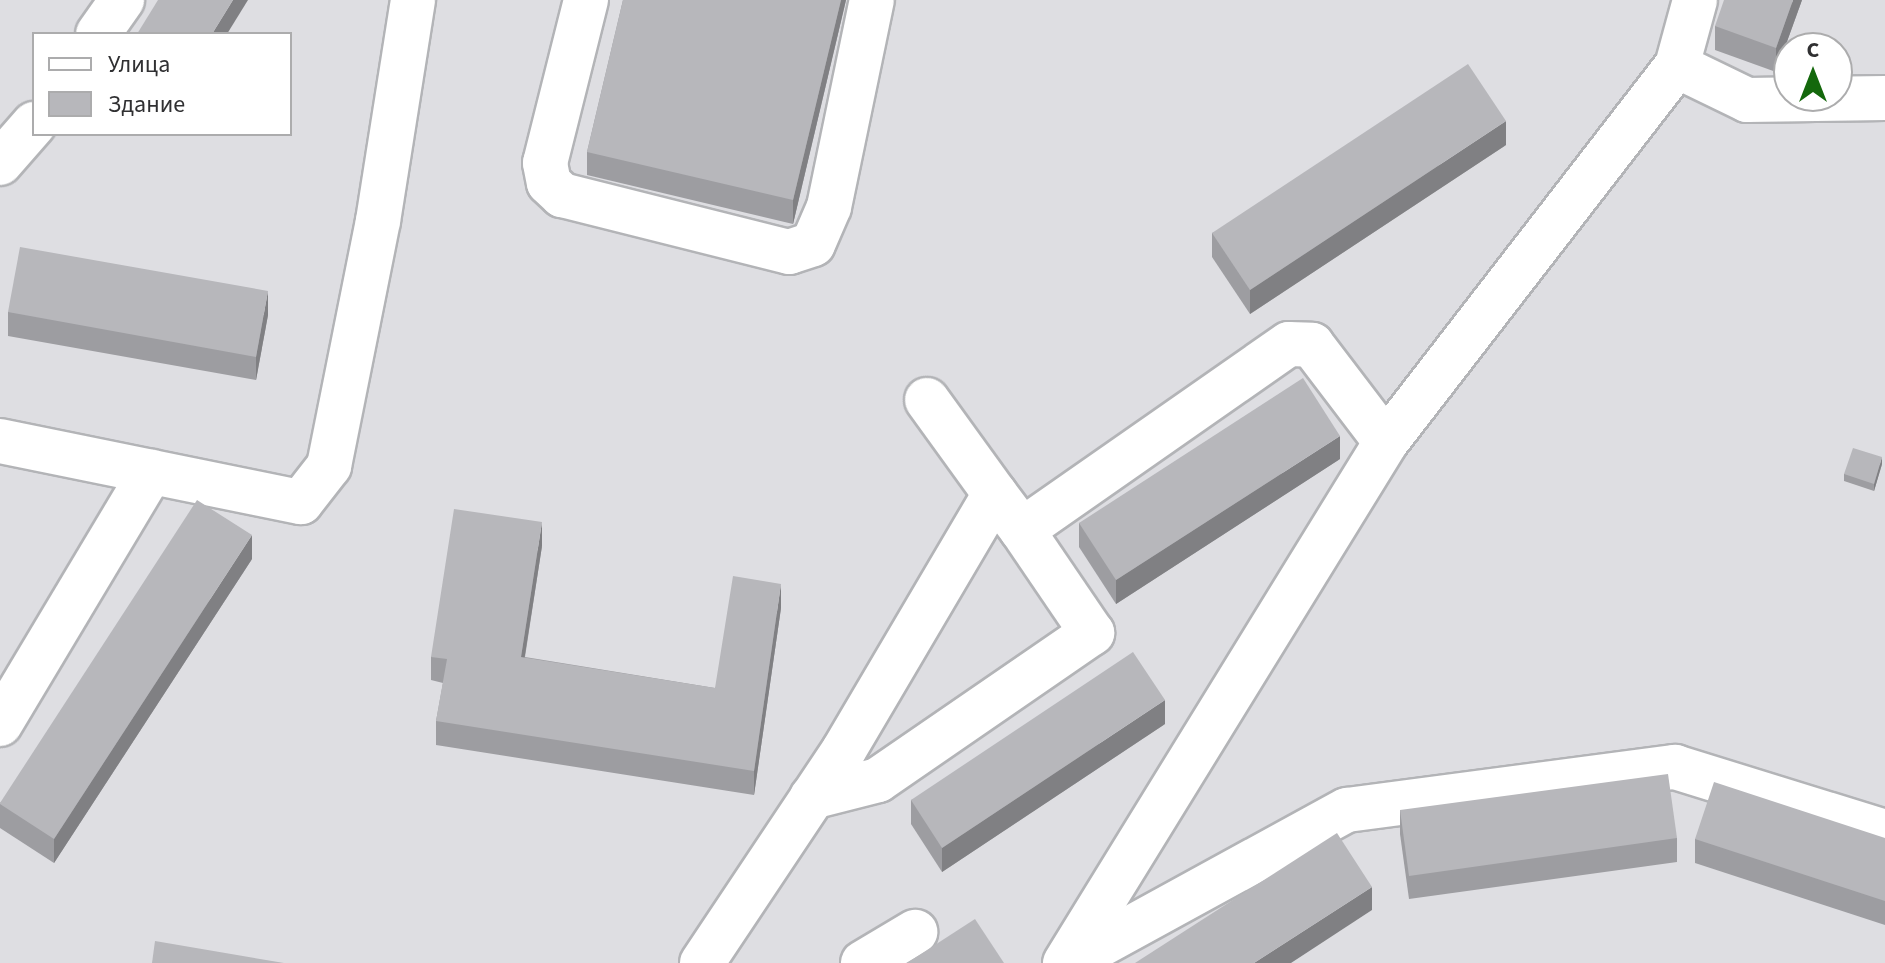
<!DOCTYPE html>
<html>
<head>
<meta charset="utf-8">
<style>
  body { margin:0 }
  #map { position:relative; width:1885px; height:963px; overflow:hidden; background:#dedee2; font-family:"Source Sans 3",sans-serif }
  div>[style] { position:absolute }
  .roads { filter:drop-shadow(2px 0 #b3b4b7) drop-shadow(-2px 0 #b3b4b7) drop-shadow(0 2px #b3b4b7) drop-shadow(0 -2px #b3b4b7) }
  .minor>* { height:44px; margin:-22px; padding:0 22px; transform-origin:22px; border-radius:22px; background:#fff }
  .wall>* { inset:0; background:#9d9da1 }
  .shaded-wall>* { inset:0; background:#808083 }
  .building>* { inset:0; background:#b7b7bb }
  span { translate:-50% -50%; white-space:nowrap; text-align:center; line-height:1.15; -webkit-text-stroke:6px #fff; paint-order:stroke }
  .legend { position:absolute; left:32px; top:32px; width:260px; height:104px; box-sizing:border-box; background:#fff; border:2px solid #acacad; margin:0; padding:10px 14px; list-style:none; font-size:24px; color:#303032 }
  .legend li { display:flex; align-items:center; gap:16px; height:40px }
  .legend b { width:40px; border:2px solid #acacad }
  .north { position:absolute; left:1773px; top:32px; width:80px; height:80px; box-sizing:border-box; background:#fff; border:2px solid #acacad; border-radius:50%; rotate:0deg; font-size:22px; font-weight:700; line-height:32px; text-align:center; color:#303032 }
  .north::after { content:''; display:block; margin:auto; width:28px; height:36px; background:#14680c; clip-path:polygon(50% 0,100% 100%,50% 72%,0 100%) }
</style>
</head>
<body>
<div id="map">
  <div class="roads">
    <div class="minor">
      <div style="left:586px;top:0;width:168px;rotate:104.1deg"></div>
      <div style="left:545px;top:163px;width:20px;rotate:79deg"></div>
      <div style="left:549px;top:183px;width:18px;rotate:43deg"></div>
      <div style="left:562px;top:195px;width:234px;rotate:14.1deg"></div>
      <div style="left:789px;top:252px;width:25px;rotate:-18deg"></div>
      <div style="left:813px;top:244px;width:40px;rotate:-66.6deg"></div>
      <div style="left:829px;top:207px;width:211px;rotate:-78.3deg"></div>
      <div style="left:98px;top:34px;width:42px;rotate:-54.8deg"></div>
      <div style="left:1677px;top:66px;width:68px;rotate:-74.7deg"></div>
      <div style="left:0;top:163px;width:52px;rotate:-48.9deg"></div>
      <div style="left:927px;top:400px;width:116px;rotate:54.1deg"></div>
      <div style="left:0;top:441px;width:307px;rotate:11.5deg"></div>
      <div style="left:301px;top:502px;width:46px;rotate:-52.1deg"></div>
      <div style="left:329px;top:466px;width:250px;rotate:-78.7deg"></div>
      <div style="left:378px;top:221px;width:224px;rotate:-81deg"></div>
      <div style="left:0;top:724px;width:294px;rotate:-59.1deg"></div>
      <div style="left:812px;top:797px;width:68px;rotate:-14.4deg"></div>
      <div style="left:878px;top:780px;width:260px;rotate:-34.5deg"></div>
      <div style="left:1092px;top:633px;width:125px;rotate:-124.2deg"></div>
      <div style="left:702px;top:963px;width:256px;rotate:-56.3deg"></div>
      <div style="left:844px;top:750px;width:297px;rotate:-59.5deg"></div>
      <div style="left:995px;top:494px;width:45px;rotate:53.1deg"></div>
      <div style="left:1022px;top:530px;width:325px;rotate:-34.9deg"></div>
      <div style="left:1289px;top:344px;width:23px;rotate:2deg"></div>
      <div style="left:1312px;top:345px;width:122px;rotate:52.7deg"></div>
      <div style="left:863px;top:963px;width:61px;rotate:-30.8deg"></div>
      <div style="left:1065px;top:963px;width:612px;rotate:-58.36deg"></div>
      <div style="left:1386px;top:442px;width:475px;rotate:-52.3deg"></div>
      <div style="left:1677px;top:66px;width:78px;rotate:25.9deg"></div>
      <div style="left:1747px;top:100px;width:138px;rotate:-0.8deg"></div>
      <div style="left:1067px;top:963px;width:319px;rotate:-28.7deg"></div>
      <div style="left:1347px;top:810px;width:331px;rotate:-7.5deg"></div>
      <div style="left:1675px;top:767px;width:220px;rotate:17.2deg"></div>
    </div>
  </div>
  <div class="wall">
    <div style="clip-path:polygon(623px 0,846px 0,793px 224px,587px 175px,587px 152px)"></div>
    <div style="clip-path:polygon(1802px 0,1776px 72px,1715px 50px,1715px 26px)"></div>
    <div style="clip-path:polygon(1506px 145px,1250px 314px,1212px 257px,1212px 233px)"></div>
    <div style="clip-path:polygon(8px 312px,268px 315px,256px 380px,8px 336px)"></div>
    <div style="clip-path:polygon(1340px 459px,1116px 604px,1079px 547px,1079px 523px)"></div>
    <div style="clip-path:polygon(1882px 464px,1874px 491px,1844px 481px,1844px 474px)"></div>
    <div style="clip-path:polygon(542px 546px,525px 657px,715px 688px,781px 608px,754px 795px,436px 745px,436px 721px,443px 683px,431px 680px,431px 657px)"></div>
    <div style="clip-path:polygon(252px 559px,54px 863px,0 828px,0 803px)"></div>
    <div style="clip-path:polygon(1165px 724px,942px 872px,911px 824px,911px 800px)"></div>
    <div style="clip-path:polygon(1400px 810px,1677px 838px,1677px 862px,1409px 899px,1400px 834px)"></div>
    <div style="clip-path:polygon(1885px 838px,1885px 925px,1695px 863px,1695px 839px)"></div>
  </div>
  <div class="shaded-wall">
    <div style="clip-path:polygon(233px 0,248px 0,227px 34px,212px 34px)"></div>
    <div style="clip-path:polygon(841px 0,846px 0,793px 224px,793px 200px)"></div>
    <div style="clip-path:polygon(1793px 0,1802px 0,1776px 72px,1776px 48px)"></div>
    <div style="clip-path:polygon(1506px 121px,1506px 145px,1250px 314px,1250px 290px)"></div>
    <div style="clip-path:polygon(268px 291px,268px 315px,256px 380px,256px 357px)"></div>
    <div style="clip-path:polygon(1340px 436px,1340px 459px,1116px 604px,1116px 580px)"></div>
    <div style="clip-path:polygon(1882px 457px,1882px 464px,1874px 491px,1874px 484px)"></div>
    <div style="clip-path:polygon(542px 522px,542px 546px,521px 680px,521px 657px)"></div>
    <div style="clip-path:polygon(252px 535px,252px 559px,54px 863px,54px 839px)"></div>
    <div style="clip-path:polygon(781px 584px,781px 608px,754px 795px,754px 771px)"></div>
    <div style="clip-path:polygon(1165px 700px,1165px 724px,942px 872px,942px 848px)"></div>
    <div style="clip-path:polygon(1372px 887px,1372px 910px,1291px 963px,1254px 963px)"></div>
  </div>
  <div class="building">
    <div style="clip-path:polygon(158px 0,233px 0,212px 34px,137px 34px)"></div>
    <div style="clip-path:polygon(623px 0,841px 0,793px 200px,587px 152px)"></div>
    <div style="clip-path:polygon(1724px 0,1793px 0,1776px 48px,1715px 26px)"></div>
    <div style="clip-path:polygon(1468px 64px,1506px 121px,1250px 290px,1212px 233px)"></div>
    <div style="clip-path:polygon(20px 247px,268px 291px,256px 357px,8px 312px)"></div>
    <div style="clip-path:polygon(1303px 378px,1340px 436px,1116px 580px,1079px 523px)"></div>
    <div style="clip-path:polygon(1853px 448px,1882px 457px,1874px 484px,1844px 474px)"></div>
    <div style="clip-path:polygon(197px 500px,252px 535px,54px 839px,0 804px,0 803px)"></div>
    <div style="clip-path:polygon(454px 509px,542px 522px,521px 657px,715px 688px,733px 576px,781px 584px,754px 771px,436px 721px,447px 659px,431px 657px)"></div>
    <div style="clip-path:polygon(1133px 652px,1165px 700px,942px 848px,911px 800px)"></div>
    <div style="clip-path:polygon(1668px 774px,1677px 838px,1409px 876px,1400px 810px)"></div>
    <div style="clip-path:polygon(1714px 782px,1885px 838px,1885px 901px,1695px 839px)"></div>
    <div style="clip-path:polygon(1337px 833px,1372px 887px,1254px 963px,1135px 963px)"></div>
    <div style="clip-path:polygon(975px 919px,1004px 963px,907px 963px)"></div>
    <div style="clip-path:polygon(155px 941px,284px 963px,152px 963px)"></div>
  </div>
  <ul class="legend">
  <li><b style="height:10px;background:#fff"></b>Улица</li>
  <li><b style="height:22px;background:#b7b7bb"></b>Здание</li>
  </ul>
  <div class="north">С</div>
</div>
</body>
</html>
